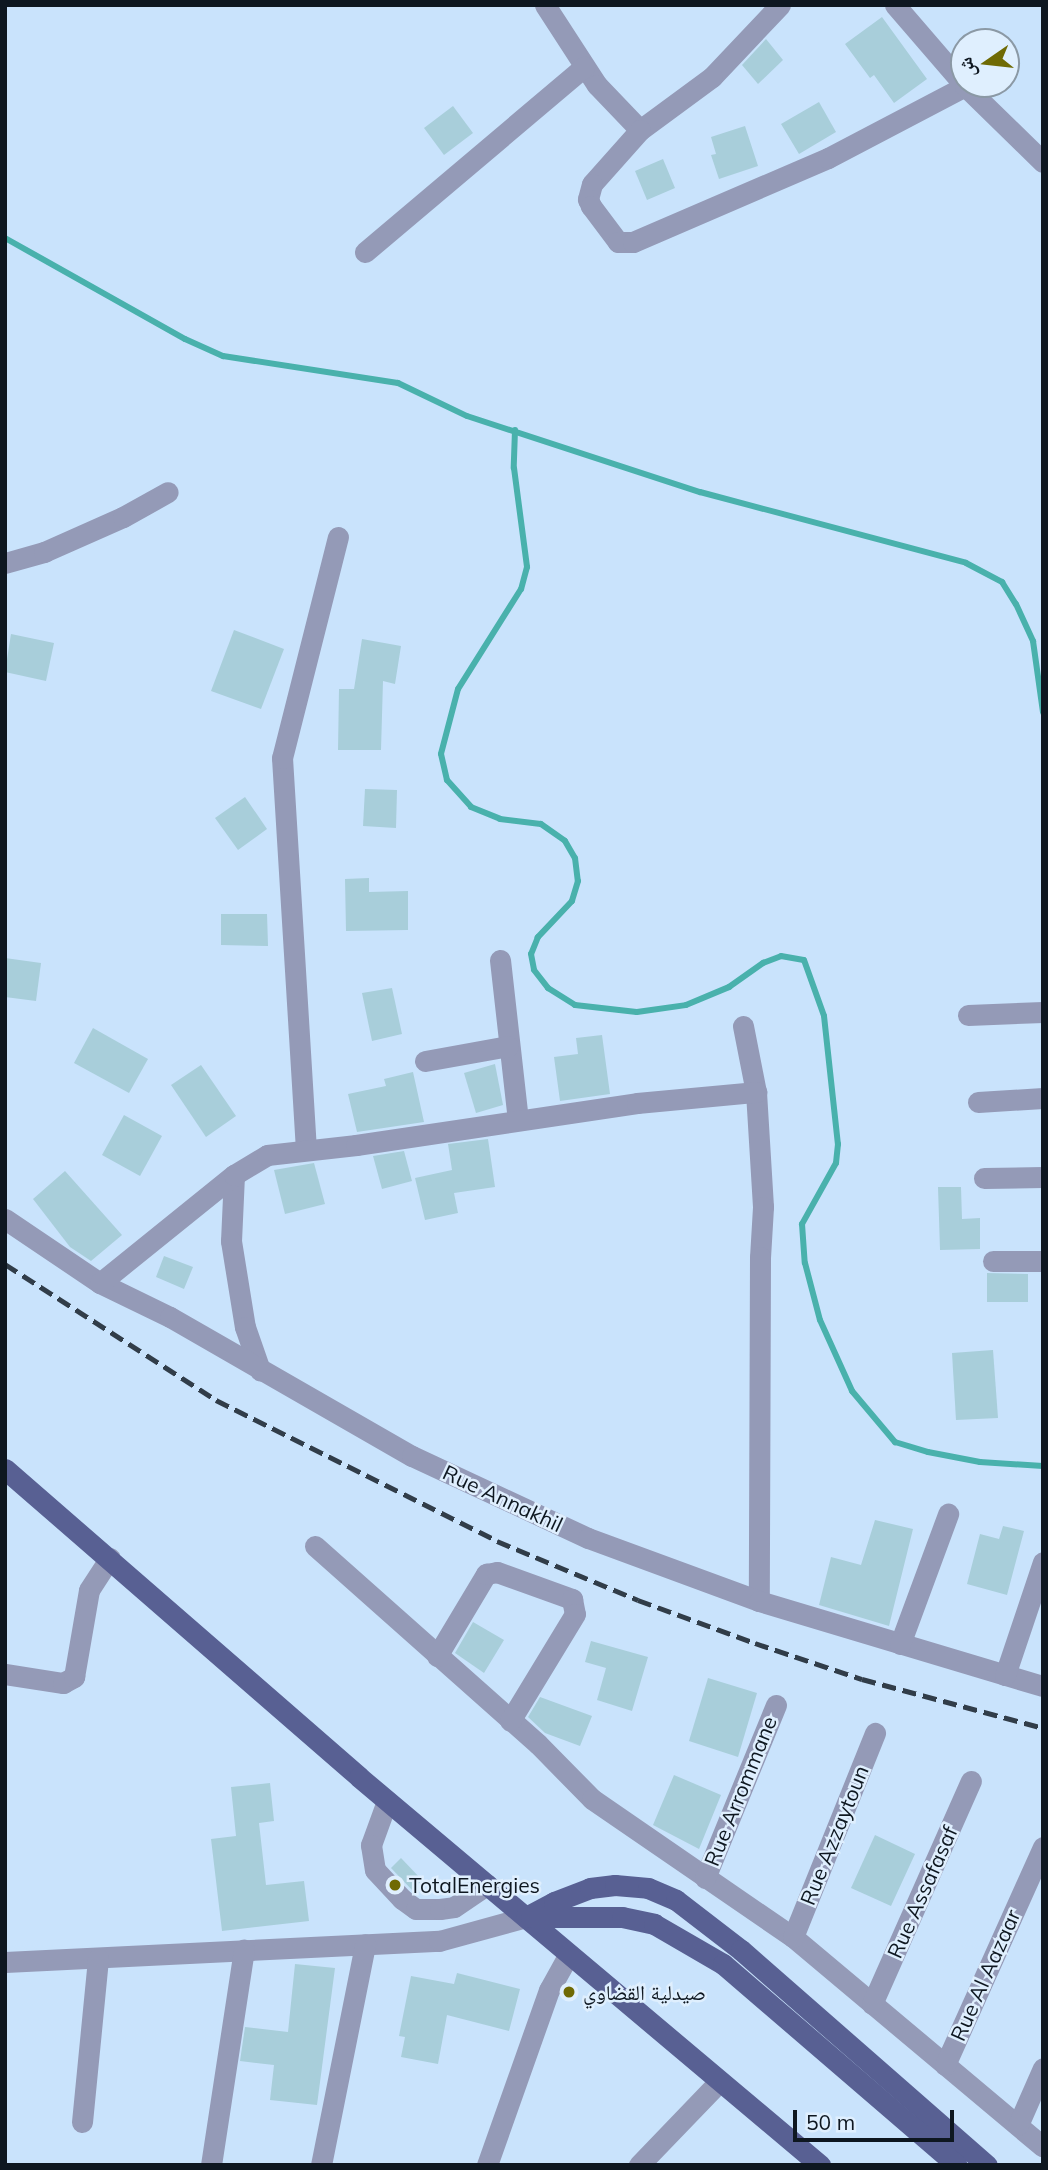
<!DOCTYPE html>
<html>
<head>
<meta charset="utf-8">
<style>
  body { margin:0 }
  #map { position:relative; width:1048px; height:2170px; overflow:hidden; background:#c9e3fc; font-family:Mulish,"Noto Naskh Arabic",sans-serif }
  div>[style] { position:absolute }
  .stream>* { height:6px; margin:-3px; padding:0 3px; transform-origin:3px; border-radius:3px; background:#49b1ac }
  .building>* { inset:0; background:#a8ceda }
  .minor>* { height:21px; margin:-10.5px; padding:0 10.5px; transform-origin:10.5px; border-radius:10.5px; background:#949ab7 }
  .major>* { height:21px; margin:-10.5px; padding:0 10.5px; transform-origin:10.5px; border-radius:10.5px; background:#586093 }
  .rail>* { height:5px; margin-top:-2.5px; transform-origin:0; background:repeating-linear-gradient(90deg,#313d49 0 14px,transparent 0 21px) }
  .dots>* { width:19px; height:19px; translate:-50% -50%; box-sizing:border-box; border:4px solid #dfeffe; border-radius:50% }
  span { translate:-50% -50%; white-space:nowrap; text-align:center; line-height:1.15; -webkit-text-stroke:5px #dfeffe; paint-order:stroke }
  .street-label { font-size:21px; color:#0e1720 }
  .poi-label { font-size:21px; color:#0e1720 }
  .left { translate:0 -50%; text-align:left }
  .frame { position:absolute; inset:0; border:7px solid #0e1720; pointer-events:none }
  .north { position:absolute; left:950px; top:28px; width:70px; height:70px; box-sizing:border-box; background:#dfeffe; border:2px solid #8b99a5; border-radius:50%; rotate:256deg; font-size:19px; font-weight:700; line-height:28px; text-align:center; color:#0e1720 }
  .north::after { content:''; display:block; margin:auto; width:24px; height:32px; background:#6f6a04; clip-path:polygon(50% 0,100% 100%,50% 72%,0 100%) }
  .scale { position:absolute; left:793px; top:2110px; width:161px; height:32px; box-sizing:border-box; border:4px solid #0e1720; border-top:0; padding-left:9px; font-size:21px; line-height:24px; white-space:nowrap; color:#0e1720; -webkit-text-stroke:5px #dfeffe; paint-order:stroke }
</style>
</head>
<body>
<div id="map">
  <div class="stream">
    <div style="left:5px;top:238px;width:206px;rotate:29.3deg"></div>
    <div style="left:185px;top:339px;width:42px;rotate:24.1deg"></div>
    <div style="left:223px;top:356px;width:177px;rotate:8.8deg"></div>
    <div style="left:398px;top:383px;width:76px;rotate:25.6deg"></div>
    <div style="left:467px;top:416px;width:245px;rotate:18.1deg"></div>
    <div style="left:700px;top:492px;width:275px;rotate:14.9deg"></div>
    <div style="left:966px;top:563px;width:41px;rotate:27.8deg"></div>
    <div style="left:1002px;top:582px;width:26px;rotate:58deg"></div>
    <div style="left:1016px;top:604px;width:41px;rotate:65.3deg"></div>
    <div style="left:1033px;top:641px;width:72px;rotate:82deg"></div>
    <div style="left:515px;top:430px;width:38px;rotate:92deg"></div>
    <div style="left:514px;top:468px;width:100px;rotate:82.5deg"></div>
    <div style="left:527px;top:567px;width:23px;rotate:105deg"></div>
    <div style="left:521px;top:589px;width:118px;rotate:122.2deg"></div>
    <div style="left:458px;top:689px;width:67px;rotate:104.7deg"></div>
    <div style="left:441px;top:754px;width:27px;rotate:77deg"></div>
    <div style="left:447px;top:780px;width:36px;rotate:48deg"></div>
    <div style="left:471px;top:807px;width:31px;rotate:22deg"></div>
    <div style="left:500px;top:819px;width:41px;rotate:7deg"></div>
    <div style="left:541px;top:824px;width:29px;rotate:35deg"></div>
    <div style="left:565px;top:841px;width:20px;rotate:60deg"></div>
    <div style="left:575px;top:858px;width:23px;rotate:83deg"></div>
    <div style="left:578px;top:881px;width:21px;rotate:107deg"></div>
    <div style="left:572px;top:901px;width:50px;rotate:133.4deg"></div>
    <div style="left:538px;top:937px;width:18px;rotate:112deg"></div>
    <div style="left:531px;top:954px;width:16px;rotate:79deg"></div>
    <div style="left:534px;top:970px;width:23px;rotate:52deg"></div>
    <div style="left:548px;top:988px;width:32px;rotate:32deg"></div>
    <div style="left:575px;top:1005px;width:62px;rotate:6.4deg"></div>
    <div style="left:637px;top:1012px;width:49px;rotate:-8.1deg"></div>
    <div style="left:686px;top:1005px;width:47px;rotate:-22.7deg"></div>
    <div style="left:729px;top:987px;width:42px;rotate:-35.2deg"></div>
    <div style="left:763px;top:963px;width:19px;rotate:-21deg"></div>
    <div style="left:781px;top:956px;width:23px;rotate:10deg"></div>
    <div style="left:804px;top:960px;width:59px;rotate:70.3deg"></div>
    <div style="left:824px;top:1016px;width:129px;rotate:83.8deg"></div>
    <div style="left:838px;top:1144px;width:19px;rotate:96deg"></div>
    <div style="left:836px;top:1163px;width:70px;rotate:119.1deg"></div>
    <div style="left:802px;top:1224px;width:39px;rotate:86deg"></div>
    <div style="left:805px;top:1263px;width:59px;rotate:75.3deg"></div>
    <div style="left:820px;top:1320px;width:78px;rotate:65.7deg"></div>
    <div style="left:852px;top:1391px;width:67px;rotate:49.9deg"></div>
    <div style="left:895px;top:1442px;width:34px;rotate:17deg"></div>
    <div style="left:928px;top:1452px;width:53px;rotate:10.9deg"></div>
    <div style="left:980px;top:1462px;width:63px;rotate:3.6deg"></div>
  </div>
  <div class="building">
    <div style="clip-path:polygon(882px 17px,927px 79px,894px 103px,874px 75px,870px 78px,845px 44px)"></div>
    <div style="clip-path:polygon(766px 39px,783px 60px,758px 84px,742px 65px)"></div>
    <div style="clip-path:polygon(819px 102px,836px 132px,799px 154px,781px 124px)"></div>
    <div style="clip-path:polygon(453px 106px,473px 133px,444px 155px,424px 128px)"></div>
    <div style="clip-path:polygon(745px 126px,758px 166px,719px 179px,711px 155px,716px 154px,711px 137px)"></div>
    <div style="clip-path:polygon(663px 159px,675px 188px,647px 200px,635px 171px)"></div>
    <div style="clip-path:polygon(234px 630px,284px 649px,261px 709px,211px 691px)"></div>
    <div style="clip-path:polygon(11px 634px,54px 643px,46px 681px,5px 672px)"></div>
    <div style="clip-path:polygon(362px 639px,401px 646px,395px 684px,383px 681px,381px 750px,338px 750px,339px 689px,354px 689px)"></div>
    <div style="clip-path:polygon(365px 789px,397px 790px,396px 828px,363px 826px)"></div>
    <div style="clip-path:polygon(245px 797px,267px 829px,238px 850px,215px 818px)"></div>
    <div style="clip-path:polygon(369px 878px,369px 892px,408px 891px,408px 930px,346px 931px,345px 879px)"></div>
    <div style="clip-path:polygon(221px 914px,267px 914px,268px 946px,221px 945px)"></div>
    <div style="clip-path:polygon(5px 958px,41px 963px,36px 1001px,5px 997px)"></div>
    <div style="clip-path:polygon(392px 988px,402px 1034px,372px 1041px,362px 993px)"></div>
    <div style="clip-path:polygon(93px 1028px,148px 1059px,129px 1093px,74px 1063px)"></div>
    <div style="clip-path:polygon(602px 1035px,610px 1094px,560px 1101px,554px 1057px,578px 1054px,576px 1038px)"></div>
    <div style="clip-path:polygon(495px 1064px,503px 1105px,476px 1113px,464px 1073px)"></div>
    <div style="clip-path:polygon(201px 1065px,236px 1116px,206px 1137px,171px 1085px)"></div>
    <div style="clip-path:polygon(413px 1072px,424px 1122px,357px 1132px,348px 1094px,386px 1086px,384px 1079px)"></div>
    <div style="clip-path:polygon(124px 1115px,162px 1136px,140px 1176px,102px 1155px)"></div>
    <div style="clip-path:polygon(488px 1139px,495px 1187px,454px 1193px,458px 1213px,425px 1220px,415px 1178px,452px 1170px,448px 1144px)"></div>
    <div style="clip-path:polygon(404px 1151px,412px 1181px,382px 1189px,373px 1156px)"></div>
    <div style="clip-path:polygon(314px 1163px,325px 1204px,285px 1214px,274px 1170px)"></div>
    <div style="clip-path:polygon(65px 1171px,122px 1235px,91px 1261px,70px 1247px,33px 1199px)"></div>
    <div style="clip-path:polygon(938px 1187px,961px 1187px,962px 1219px,980px 1218px,980px 1249px,940px 1250px)"></div>
    <div style="clip-path:polygon(164px 1256px,193px 1267px,184px 1289px,156px 1277px)"></div>
    <div style="clip-path:polygon(987px 1273px,1028px 1274px,1028px 1302px,987px 1302px)"></div>
    <div style="clip-path:polygon(993px 1350px,998px 1418px,956px 1420px,952px 1353px)"></div>
    <div style="clip-path:polygon(875px 1520px,913px 1529px,889px 1626px,819px 1605px,831px 1557px,861px 1565px)"></div>
    <div style="clip-path:polygon(1003px 1526px,1024px 1531px,1007px 1595px,967px 1584px,980px 1534px,999px 1539px)"></div>
    <div style="clip-path:polygon(473px 1622px,504px 1640px,484px 1673px,455px 1653px)"></div>
    <div style="clip-path:polygon(591px 1641px,648px 1657px,632px 1711px,597px 1700px,606px 1668px,585px 1662px)"></div>
    <div style="clip-path:polygon(708px 1678px,757px 1693px,738px 1757px,689px 1741px)"></div>
    <div style="clip-path:polygon(540px 1697px,592px 1716px,580px 1746px,545px 1733px,528px 1717px)"></div>
    <div style="clip-path:polygon(674px 1775px,721px 1795px,699px 1849px,653px 1825px)"></div>
    <div style="clip-path:polygon(270px 1783px,274px 1821px,259px 1823px,266px 1885px,304px 1881px,309px 1921px,222px 1931px,211px 1839px,236px 1836px,231px 1787px)"></div>
    <div style="clip-path:polygon(875px 1835px,915px 1854px,891px 1906px,851px 1888px)"></div>
    <div style="clip-path:polygon(401px 1858px,422px 1880px,412px 1890px,391px 1868px)"></div>
    <div style="clip-path:polygon(295px 1964px,335px 1968px,317px 2105px,270px 2100px,274px 2065px,240px 2061px,245px 2027px,288px 2032px)"></div>
    <div style="clip-path:polygon(457px 1973px,520px 1989px,509px 2031px,447px 2015px,438px 2064px,401px 2057px,405px 2037px,399px 2036px,411px 1976px,454px 1984px)"></div>
  </div>
  <div class="minor">
    <div style="left:545px;top:5px;width:95px;rotate:57deg"></div>
    <div style="left:597px;top:85px;width:62px;rotate:46.3deg"></div>
    <div style="left:780px;top:5px;width:99px;rotate:133.4deg"></div>
    <div style="left:712px;top:77px;width:89px;rotate:143.6deg"></div>
    <div style="left:640px;top:130px;width:72px;rotate:131.6deg"></div>
    <div style="left:592px;top:184px;width:16px;rotate:105deg"></div>
    <div style="left:588px;top:199px;width:8px;rotate:67deg"></div>
    <div style="left:591px;top:206px;width:45px;rotate:53.1deg"></div>
    <div style="left:618px;top:242px;width:15px"></div>
    <div style="left:633px;top:242px;width:212px;rotate:-23.3deg"></div>
    <div style="left:828px;top:158px;width:155px;rotate:-27.7deg"></div>
    <div style="left:895px;top:5px;width:107px;rotate:49.2deg"></div>
    <div style="left:965px;top:86px;width:109px;rotate:44.3deg"></div>
    <div style="left:365px;top:252px;width:287px;rotate:-40.2deg"></div>
    <div style="left:5px;top:563px;width:41px;rotate:-15.8deg"></div>
    <div style="left:44px;top:552px;width:86px;rotate:-23.9deg"></div>
    <div style="left:123px;top:517px;width:51px;rotate:-29.1deg"></div>
    <div style="left:500px;top:960px;width:161px;rotate:83.6deg"></div>
    <div style="left:968px;top:1015px;width:75px;rotate:-2.3deg"></div>
    <div style="left:743px;top:1026px;width:67px;rotate:78.9deg"></div>
    <div style="left:756px;top:1092px;width:115px;rotate:86.5deg"></div>
    <div style="left:763px;top:1207px;width:50px;rotate:93.4deg"></div>
    <div style="left:760px;top:1257px;width:344px;rotate:90.2deg"></div>
    <div style="left:425px;top:1061px;width:84px;rotate:-10.2deg"></div>
    <div style="left:978px;top:1102px;width:65px;rotate:-3.5deg"></div>
    <div style="left:306px;top:1150px;width:393px;rotate:-93.5deg"></div>
    <div style="left:282px;top:758px;width:228px;rotate:-75.8deg"></div>
    <div style="left:234px;top:1175px;width:66px;rotate:92.6deg"></div>
    <div style="left:231px;top:1241px;width:87px;rotate:80.8deg"></div>
    <div style="left:245px;top:1327px;width:46px;rotate:70.8deg"></div>
    <div style="left:984px;top:1178px;width:59px;rotate:-1deg"></div>
    <div style="left:5px;top:1219px;width:115px;rotate:34deg"></div>
    <div style="left:100px;top:1283px;width:78px;rotate:25.9deg"></div>
    <div style="left:170px;top:1317px;width:279px;rotate:29.9deg"></div>
    <div style="left:412px;top:1456px;width:194px;rotate:25deg"></div>
    <div style="left:588px;top:1538px;width:182px;rotate:20.2deg"></div>
    <div style="left:759px;top:1601px;width:296px;rotate:16.7deg"></div>
    <div style="left:993px;top:1261px;width:50px"></div>
    <div style="left:100px;top:1283px;width:172px;rotate:-38.9deg"></div>
    <div style="left:234px;top:1175px;width:39px;rotate:-31deg"></div>
    <div style="left:267px;top:1155px;width:90px;rotate:-6.4deg"></div>
    <div style="left:356px;top:1145px;width:284px;rotate:-8.5deg"></div>
    <div style="left:637px;top:1103px;width:120px;rotate:-5.3deg"></div>
    <div style="left:315px;top:1546px;width:298px;rotate:41.6deg"></div>
    <div style="left:538px;top:1744px;width:77px;rotate:45.5deg"></div>
    <div style="left:592px;top:1799px;width:244px;rotate:34.5deg"></div>
    <div style="left:793px;top:1937px;width:326px;rotate:40deg"></div>
    <div style="left:900px;top:1644px;width:139px;rotate:-69.7deg"></div>
    <div style="left:437px;top:1656px;width:96px;rotate:-59.1deg"></div>
    <div style="left:486px;top:1574px;width:11px;rotate:-10deg"></div>
    <div style="left:497px;top:1572px;width:80px;rotate:19.8deg"></div>
    <div style="left:572px;top:1599px;width:15px;rotate:79deg"></div>
    <div style="left:575px;top:1614px;width:125px;rotate:121.3deg"></div>
    <div style="left:5px;top:1674px;width:59px;rotate:8.8deg"></div>
    <div style="left:63px;top:1683px;width:13px;rotate:-29deg"></div>
    <div style="left:74px;top:1677px;width:88px;rotate:-80.2deg"></div>
    <div style="left:89px;top:1590px;width:38px;rotate:-57deg"></div>
    <div style="left:1005px;top:1675px;width:119px;rotate:-71.4deg"></div>
    <div style="left:387px;top:1801px;width:47px;rotate:110deg"></div>
    <div style="left:371px;top:1845px;width:25px;rotate:81deg"></div>
    <div style="left:375px;top:1870px;width:40px;rotate:47deg"></div>
    <div style="left:402px;top:1899px;width:17px;rotate:36deg"></div>
    <div style="left:416px;top:1909px;width:24px"></div>
    <div style="left:440px;top:1909px;width:14px;rotate:-8deg"></div>
    <div style="left:454px;top:1907px;width:40px;rotate:-34deg"></div>
    <div style="left:705px;top:1878px;width:187px;rotate:-67.7deg"></div>
    <div style="left:793px;top:1937px;width:220px;rotate:-68.1deg"></div>
    <div style="left:5px;top:1962px;width:435px;rotate:-2.8deg"></div>
    <div style="left:439px;top:1941px;width:90px;rotate:-15.4deg"></div>
    <div style="left:872px;top:2004px;width:244px;rotate:-66.1deg"></div>
    <div style="left:945px;top:2065px;width:239px;rotate:-65.8deg"></div>
    <div style="left:82px;top:2122px;width:164px;rotate:-84.4deg"></div>
    <div style="left:1018px;top:2125px;width:62px;rotate:-66.3deg"></div>
    <div style="left:211px;top:2165px;width:218px;rotate:-81.3deg"></div>
    <div style="left:321px;top:2165px;width:225px;rotate:-78.7deg"></div>
    <div style="left:487px;top:2165px;width:186px;rotate:-70.5deg"></div>
    <div style="left:549px;top:1990px;width:41px;rotate:-60.9deg"></div>
    <div style="left:639px;top:2165px;width:115px;rotate:-46.1deg"></div>
  </div>
  <div class="major">
    <div style="left:5px;top:1469px;width:469px;rotate:41deg"></div>
    <div style="left:359px;top:1777px;width:603px;rotate:40.09deg"></div>
    <div style="left:526px;top:1917px;width:32px;rotate:-28deg"></div>
    <div style="left:554px;top:1902px;width:39px;rotate:-21deg"></div>
    <div style="left:590px;top:1888px;width:25px;rotate:-7deg"></div>
    <div style="left:615px;top:1885px;width:33px;rotate:5deg"></div>
    <div style="left:648px;top:1888px;width:30px;rotate:23deg"></div>
    <div style="left:676px;top:1900px;width:82px;rotate:37.6deg"></div>
    <div style="left:741px;top:1950px;width:327px;rotate:41.2deg"></div>
    <div style="left:531px;top:1917px;width:91px"></div>
    <div style="left:622px;top:1917px;width:33px;rotate:12deg"></div>
    <div style="left:654px;top:1924px;width:80px;rotate:30.1deg"></div>
    <div style="left:723px;top:1964px;width:308px;rotate:40.7deg"></div>
  </div>
  <div class="rail">
    <div style="left:5px;top:1264px;width:251px;rotate:32.8deg"></div>
    <div style="left:216px;top:1400px;width:314px;rotate:26.6deg"></div>
    <div style="left:497px;top:1541px;width:153px;rotate:22.7deg"></div>
    <div style="left:638px;top:1600px;width:125px;rotate:20.2deg"></div>
    <div style="left:755px;top:1643px;width:113px;rotate:18.6deg"></div>
    <div style="left:862px;top:1679px;width:188px;rotate:15.1deg"></div>
  </div>
  <div class="dots">
    <div style="left:395px;top:1885px;background:#6f6a04"></div>
    <div style="left:569px;top:1992px;background:#6f6a04"></div>
  </div>
  <div class="street-label">
    <span style="left:503px;top:1498px;rotate:25deg">Rue Annakhil</span>
    <span style="left:740px;top:1791px;rotate:-68deg">Rue Arrommane</span>
    <span style="left:834px;top:1835px;rotate:-68deg">Rue Azzaytoun</span>
    <span style="left:922px;top:1892px;rotate:-66deg">Rue Assafasaf</span>
    <span style="left:985px;top:1975px;rotate:-66deg">Rue Al Aazaar</span>
  </div>
  <div class="poi-label">
    <span class="left" style="left:409px;top:1885px">TotalEnergies</span>
    <span class="left" style="left:583px;top:1992px">صيدلية القضاوي</span>
  </div>
  <div class="frame"></div>
  <div class="north">ش</div>
  <div class="scale">50 m</div>
</div>
</body>
</html>
